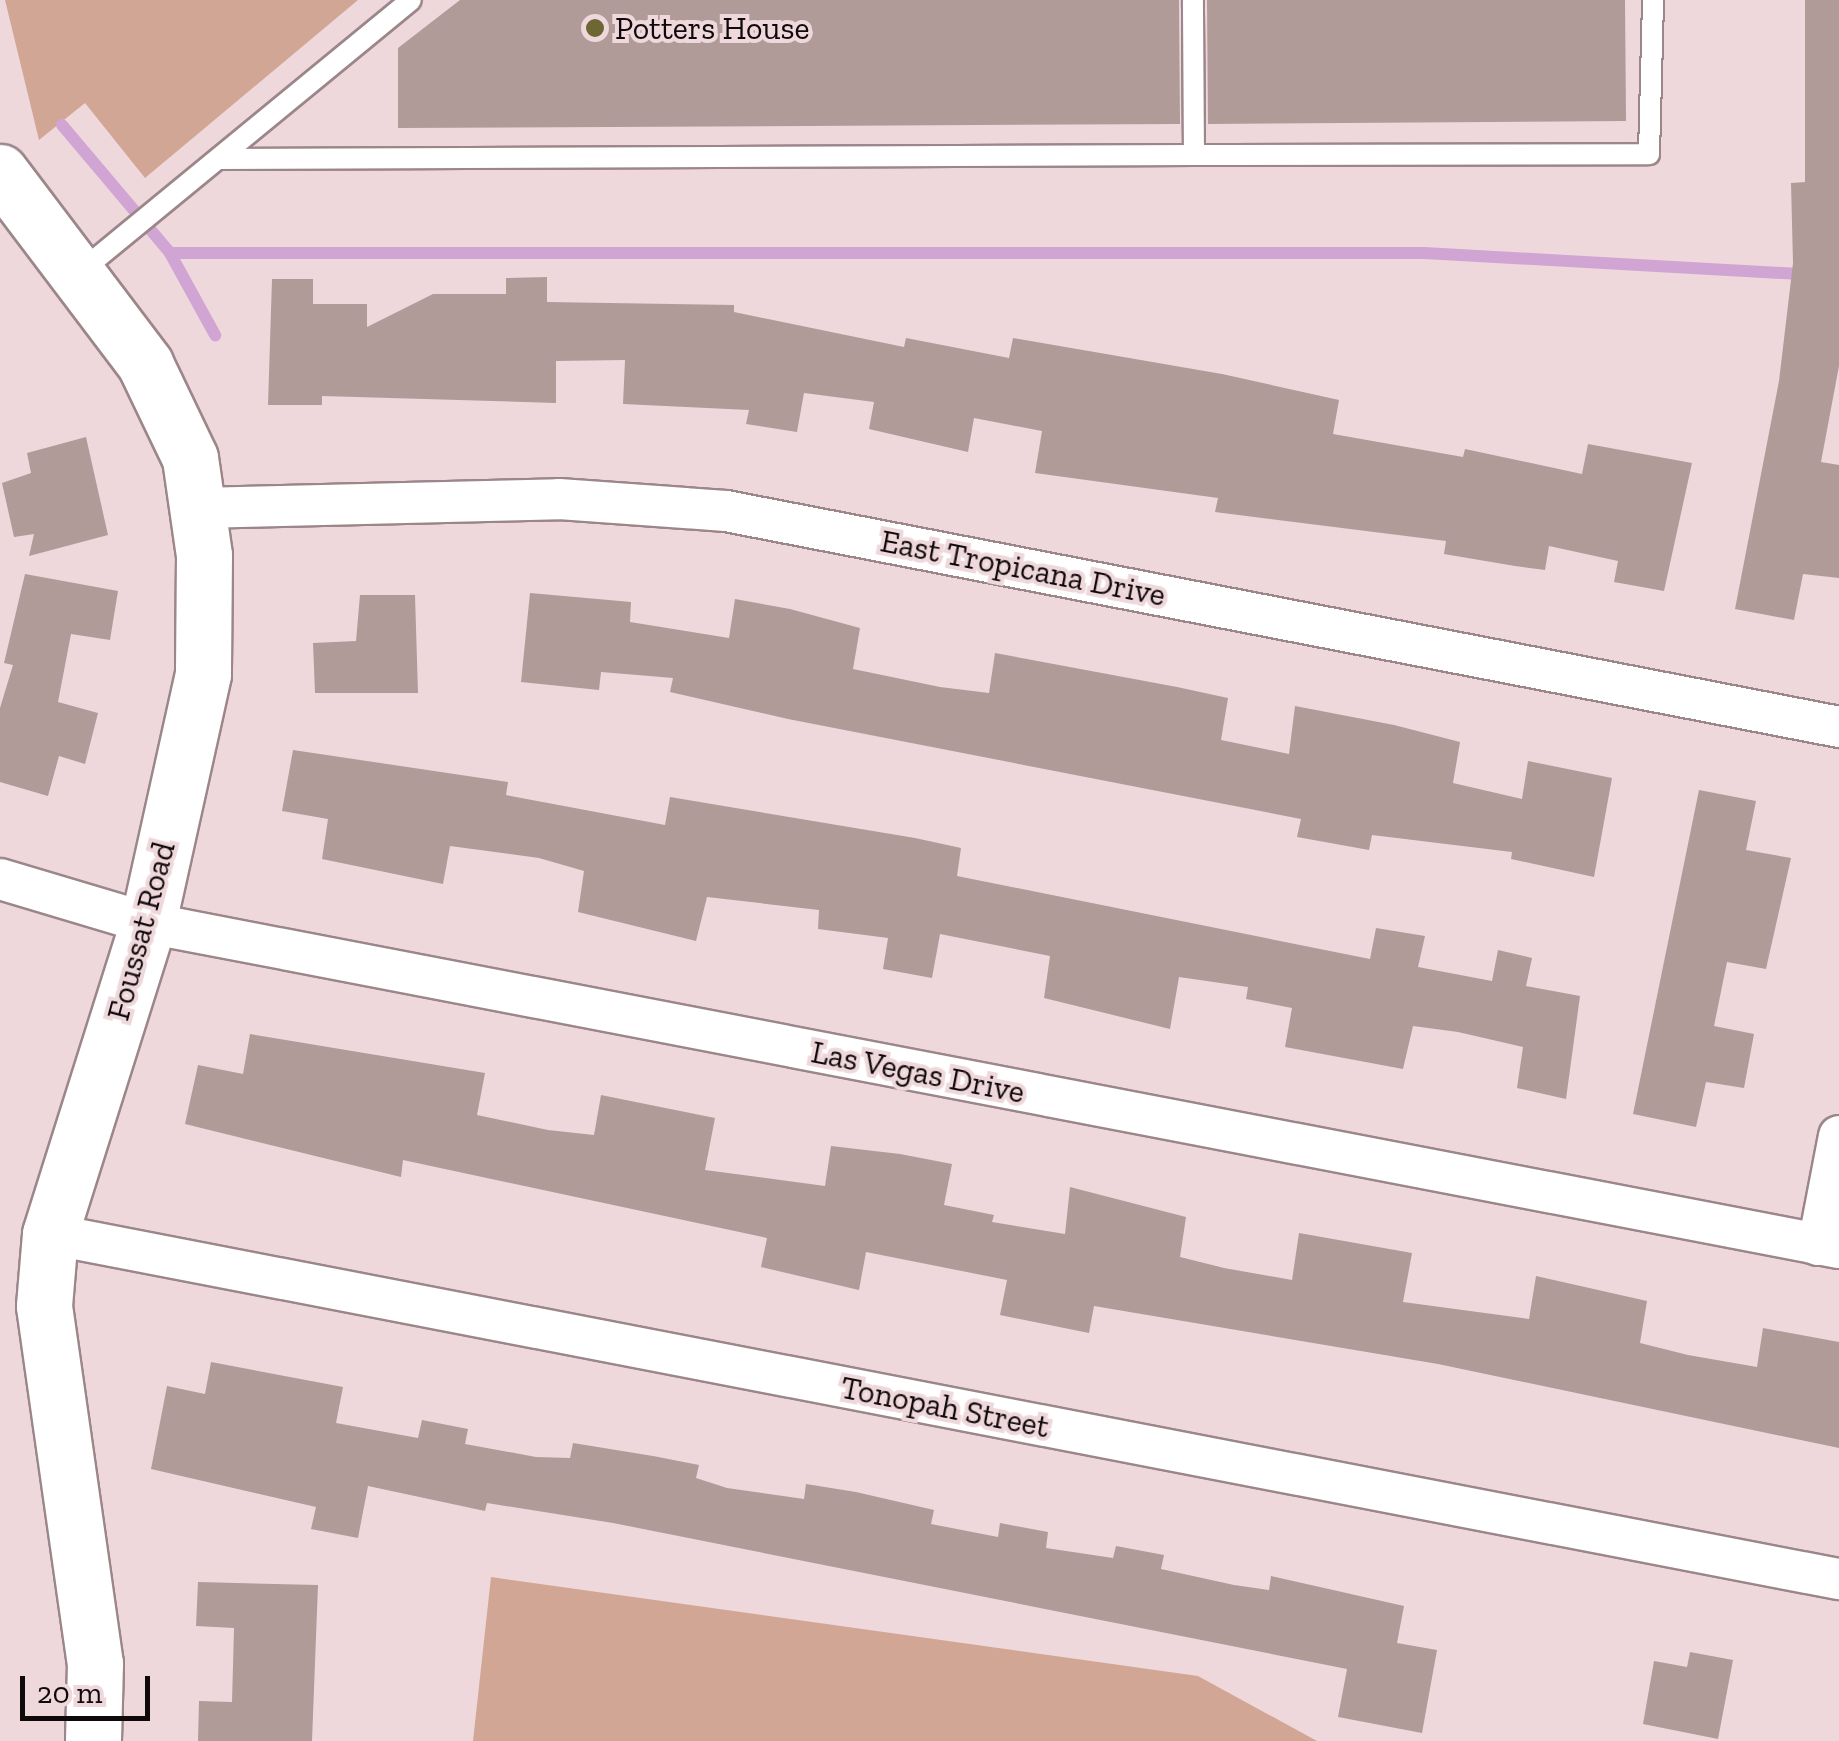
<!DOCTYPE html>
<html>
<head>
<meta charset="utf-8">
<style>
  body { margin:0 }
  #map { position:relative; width:1839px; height:1741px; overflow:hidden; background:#eed8dc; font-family:"Zilla Slab",serif }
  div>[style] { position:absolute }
  .green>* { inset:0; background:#d2a694 }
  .stream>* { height:12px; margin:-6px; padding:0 6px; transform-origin:6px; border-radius:6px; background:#d1a5d3 }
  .building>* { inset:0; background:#b09b99 }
  .roads { filter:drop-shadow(2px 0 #9b868a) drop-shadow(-2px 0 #9b868a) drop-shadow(0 2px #9b868a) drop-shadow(0 -2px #9b868a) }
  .service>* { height:20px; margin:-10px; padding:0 10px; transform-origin:10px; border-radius:10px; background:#fff }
  .minor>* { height:40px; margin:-20px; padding:0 20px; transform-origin:20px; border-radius:20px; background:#fff }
  .secondary>* { height:55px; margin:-27.5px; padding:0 27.5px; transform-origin:27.5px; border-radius:27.5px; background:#fff }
  .dots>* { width:28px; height:28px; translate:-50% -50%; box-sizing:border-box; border:5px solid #eed8dc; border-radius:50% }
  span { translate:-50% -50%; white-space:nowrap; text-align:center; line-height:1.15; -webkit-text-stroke:8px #eed8dc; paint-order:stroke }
  .poi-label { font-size:32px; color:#10090b }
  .left { translate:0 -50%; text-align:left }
  .street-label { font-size:32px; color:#10090b }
  .scale { position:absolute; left:20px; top:1676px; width:130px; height:45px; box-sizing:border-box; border:5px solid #10090b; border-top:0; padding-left:12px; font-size:30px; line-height:35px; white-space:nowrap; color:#10090b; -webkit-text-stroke:8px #eed8dc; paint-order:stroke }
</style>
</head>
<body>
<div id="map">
  <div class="green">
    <div style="clip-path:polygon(5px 0,358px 0,145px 178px,85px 103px,39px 140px)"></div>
    <div style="clip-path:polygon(491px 1577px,1198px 1676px,1317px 1741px,473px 1741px)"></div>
  </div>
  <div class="stream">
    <div style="left:62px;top:125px;width:167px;rotate:49.8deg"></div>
    <div style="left:170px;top:253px;width:94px;rotate:61.2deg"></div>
    <div style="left:170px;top:253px;width:1254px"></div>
    <div style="left:1424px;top:253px;width:416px;rotate:3.2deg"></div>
  </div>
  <div class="building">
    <div style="clip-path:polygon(460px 0,1179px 0,1180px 124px,398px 128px,398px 48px)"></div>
    <div style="clip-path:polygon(1207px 0,1625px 0,1626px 121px,1208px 124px)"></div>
    <div style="clip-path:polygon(1805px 0,1839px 0,1839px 366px,1821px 462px,1839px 465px,1839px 578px,1803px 574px,1794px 620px,1735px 609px,1779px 381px,1793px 263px,1791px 183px,1805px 182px)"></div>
    <div style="clip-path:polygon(547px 277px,547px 302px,734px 305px,734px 312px,904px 347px,906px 338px,1009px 358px,1013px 338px,1222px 374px,1339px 400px,1333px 434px,1463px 457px,1465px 449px,1582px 474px,1588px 444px,1692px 463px,1664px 591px,1614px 582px,1618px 561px,1549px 546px,1545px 570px,1515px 566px,1444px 554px,1446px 541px,1215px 512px,1218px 498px,1035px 473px,1042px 431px,974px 418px,968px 452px,869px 429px,874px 402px,804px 393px,797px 432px,746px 424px,749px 410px,623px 404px,625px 360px,556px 361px,556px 403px,322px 396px,322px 405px,268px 405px,272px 279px,313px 279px,313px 304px,367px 304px,367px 327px,433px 294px,506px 294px,506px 278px)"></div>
    <div style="clip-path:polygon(86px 437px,108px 535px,29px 556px,34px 534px,14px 537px,2px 483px,31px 473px,27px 453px)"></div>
    <div style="clip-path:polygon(25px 574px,118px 591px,110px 640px,71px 634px,58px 702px,98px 713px,85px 764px,59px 756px,48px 796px,0 782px,0 708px,13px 665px,4px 663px)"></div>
    <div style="clip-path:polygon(530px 593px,631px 602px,630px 622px,729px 638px,735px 599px,790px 609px,860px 628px,853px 669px,940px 687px,989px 693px,995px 653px,1177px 687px,1228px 698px,1221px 740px,1289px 754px,1295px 706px,1394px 725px,1460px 742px,1453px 783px,1522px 799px,1528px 761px,1612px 778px,1594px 877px,1511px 859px,1512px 852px,1372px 835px,1369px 850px,1297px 837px,1301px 819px,788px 719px,670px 692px,673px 678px,601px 672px,599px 690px,521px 682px)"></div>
    <div style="clip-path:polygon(360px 595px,415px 595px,418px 693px,315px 693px,313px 643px,356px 641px)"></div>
    <div style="clip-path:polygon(293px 750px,508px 782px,506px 795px,665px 825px,670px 797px,915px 838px,961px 848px,957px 876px,1370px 959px,1376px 928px,1425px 936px,1418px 967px,1492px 981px,1498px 950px,1532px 958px,1526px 986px,1580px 996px,1566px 1099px,1517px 1088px,1523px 1047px,1458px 1032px,1413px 1026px,1403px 1069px,1285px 1047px,1292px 1008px,1246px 999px,1248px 987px,1179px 977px,1170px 1029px,1044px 998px,1050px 956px,940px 934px,932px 978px,883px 969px,888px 938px,818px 929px,819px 910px,707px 897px,696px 941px,578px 912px,584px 871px,539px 858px,450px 846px,443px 884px,322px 859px,328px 819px,282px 811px)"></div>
    <div style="clip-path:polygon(1699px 790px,1756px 801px,1746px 850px,1791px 858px,1766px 969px,1727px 962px,1714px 1026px,1754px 1034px,1744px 1088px,1706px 1082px,1696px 1127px,1633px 1114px)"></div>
    <div style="clip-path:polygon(250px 1034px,485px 1073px,477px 1115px,548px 1130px,594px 1135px,601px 1095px,715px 1118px,705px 1170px,825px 1186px,831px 1146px,900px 1154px,952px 1164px,944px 1205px,994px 1215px,992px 1222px,1065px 1234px,1070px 1187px,1186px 1217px,1180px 1257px,1224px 1268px,1292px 1280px,1299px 1233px,1412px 1253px,1403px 1302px,1529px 1319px,1536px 1276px,1647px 1301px,1640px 1343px,1688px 1355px,1757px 1367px,1763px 1328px,1839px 1342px,1839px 1448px,1438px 1364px,1094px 1306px,1089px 1333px,1000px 1315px,1007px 1280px,866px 1252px,859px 1290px,761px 1267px,767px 1238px,403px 1160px,401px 1177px,185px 1124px,198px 1065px,243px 1074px)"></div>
    <div style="clip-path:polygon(211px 1362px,343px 1387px,336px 1423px,418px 1438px,422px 1420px,468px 1429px,465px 1444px,536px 1457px,570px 1458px,573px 1443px,653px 1456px,699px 1465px,696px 1478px,727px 1488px,804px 1499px,806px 1484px,856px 1492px,934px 1510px,931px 1524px,998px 1537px,1000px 1523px,1048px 1532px,1046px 1548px,1113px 1558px,1116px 1546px,1164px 1555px,1161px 1569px,1234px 1585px,1269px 1590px,1271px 1576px,1404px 1606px,1397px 1643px,1437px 1650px,1422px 1733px,1338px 1717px,1347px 1669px,613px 1523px,487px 1503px,485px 1511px,368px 1486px,358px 1538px,311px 1529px,316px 1507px,151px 1469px,167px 1386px,205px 1394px)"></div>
    <div style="clip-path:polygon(198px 1582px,318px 1585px,312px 1741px,198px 1741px,199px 1701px,232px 1702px,234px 1628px,196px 1626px)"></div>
    <div style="clip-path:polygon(1690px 1652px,1733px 1660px,1718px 1739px,1643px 1724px,1654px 1661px,1687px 1667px)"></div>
  </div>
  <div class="roads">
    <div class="service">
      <div style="left:1194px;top:155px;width:455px;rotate:-0.1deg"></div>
      <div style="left:1649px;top:154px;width:154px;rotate:-88.5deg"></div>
      <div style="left:218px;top:159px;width:976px;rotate:-0.23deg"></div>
      <div style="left:1194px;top:155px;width:155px;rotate:-90.4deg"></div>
      <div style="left:80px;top:272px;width:428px;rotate:-39.4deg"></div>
    </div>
    <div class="minor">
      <div style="left:199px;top:508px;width:360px;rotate:-1.4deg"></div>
      <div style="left:559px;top:499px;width:167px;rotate:4.1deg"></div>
      <div style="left:726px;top:511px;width:1134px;rotate:10.98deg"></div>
      <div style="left:0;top:879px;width:154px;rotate:16.6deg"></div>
      <div style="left:148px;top:923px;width:1722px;rotate:10.88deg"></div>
      <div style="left:50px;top:1234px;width:1822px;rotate:10.92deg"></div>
      <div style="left:1818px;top:1245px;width:111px;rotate:-79.1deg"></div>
    </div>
    <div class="secondary">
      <div style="left:0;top:172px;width:241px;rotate:52.9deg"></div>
      <div style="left:145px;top:364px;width:104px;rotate:64.4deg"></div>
      <div style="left:190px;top:458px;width:98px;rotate:81.8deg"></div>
      <div style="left:204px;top:555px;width:119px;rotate:90.5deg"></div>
      <div style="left:203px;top:674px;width:255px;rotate:102.5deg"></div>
      <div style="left:148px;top:923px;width:326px;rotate:107.5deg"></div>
      <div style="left:50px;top:1234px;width:72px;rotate:94.8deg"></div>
      <div style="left:44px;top:1306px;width:361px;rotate:81.9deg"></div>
      <div style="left:95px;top:1663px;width:78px;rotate:91.5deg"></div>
    </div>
  </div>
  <div class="dots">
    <div style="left:595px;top:28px;background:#6c6733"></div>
  </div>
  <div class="poi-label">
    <span class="left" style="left:615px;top:28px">Potters House</span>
  </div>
  <div class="street-label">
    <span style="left:1023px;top:568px;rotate:11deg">East Tropicana Drive</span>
    <span style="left:141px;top:931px;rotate:-75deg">Foussat Road</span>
    <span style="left:918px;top:1072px;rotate:11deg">Las Vegas Drive</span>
    <span style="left:945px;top:1407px;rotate:11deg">Tonopah Street</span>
  </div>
  <div class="scale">20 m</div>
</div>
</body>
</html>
